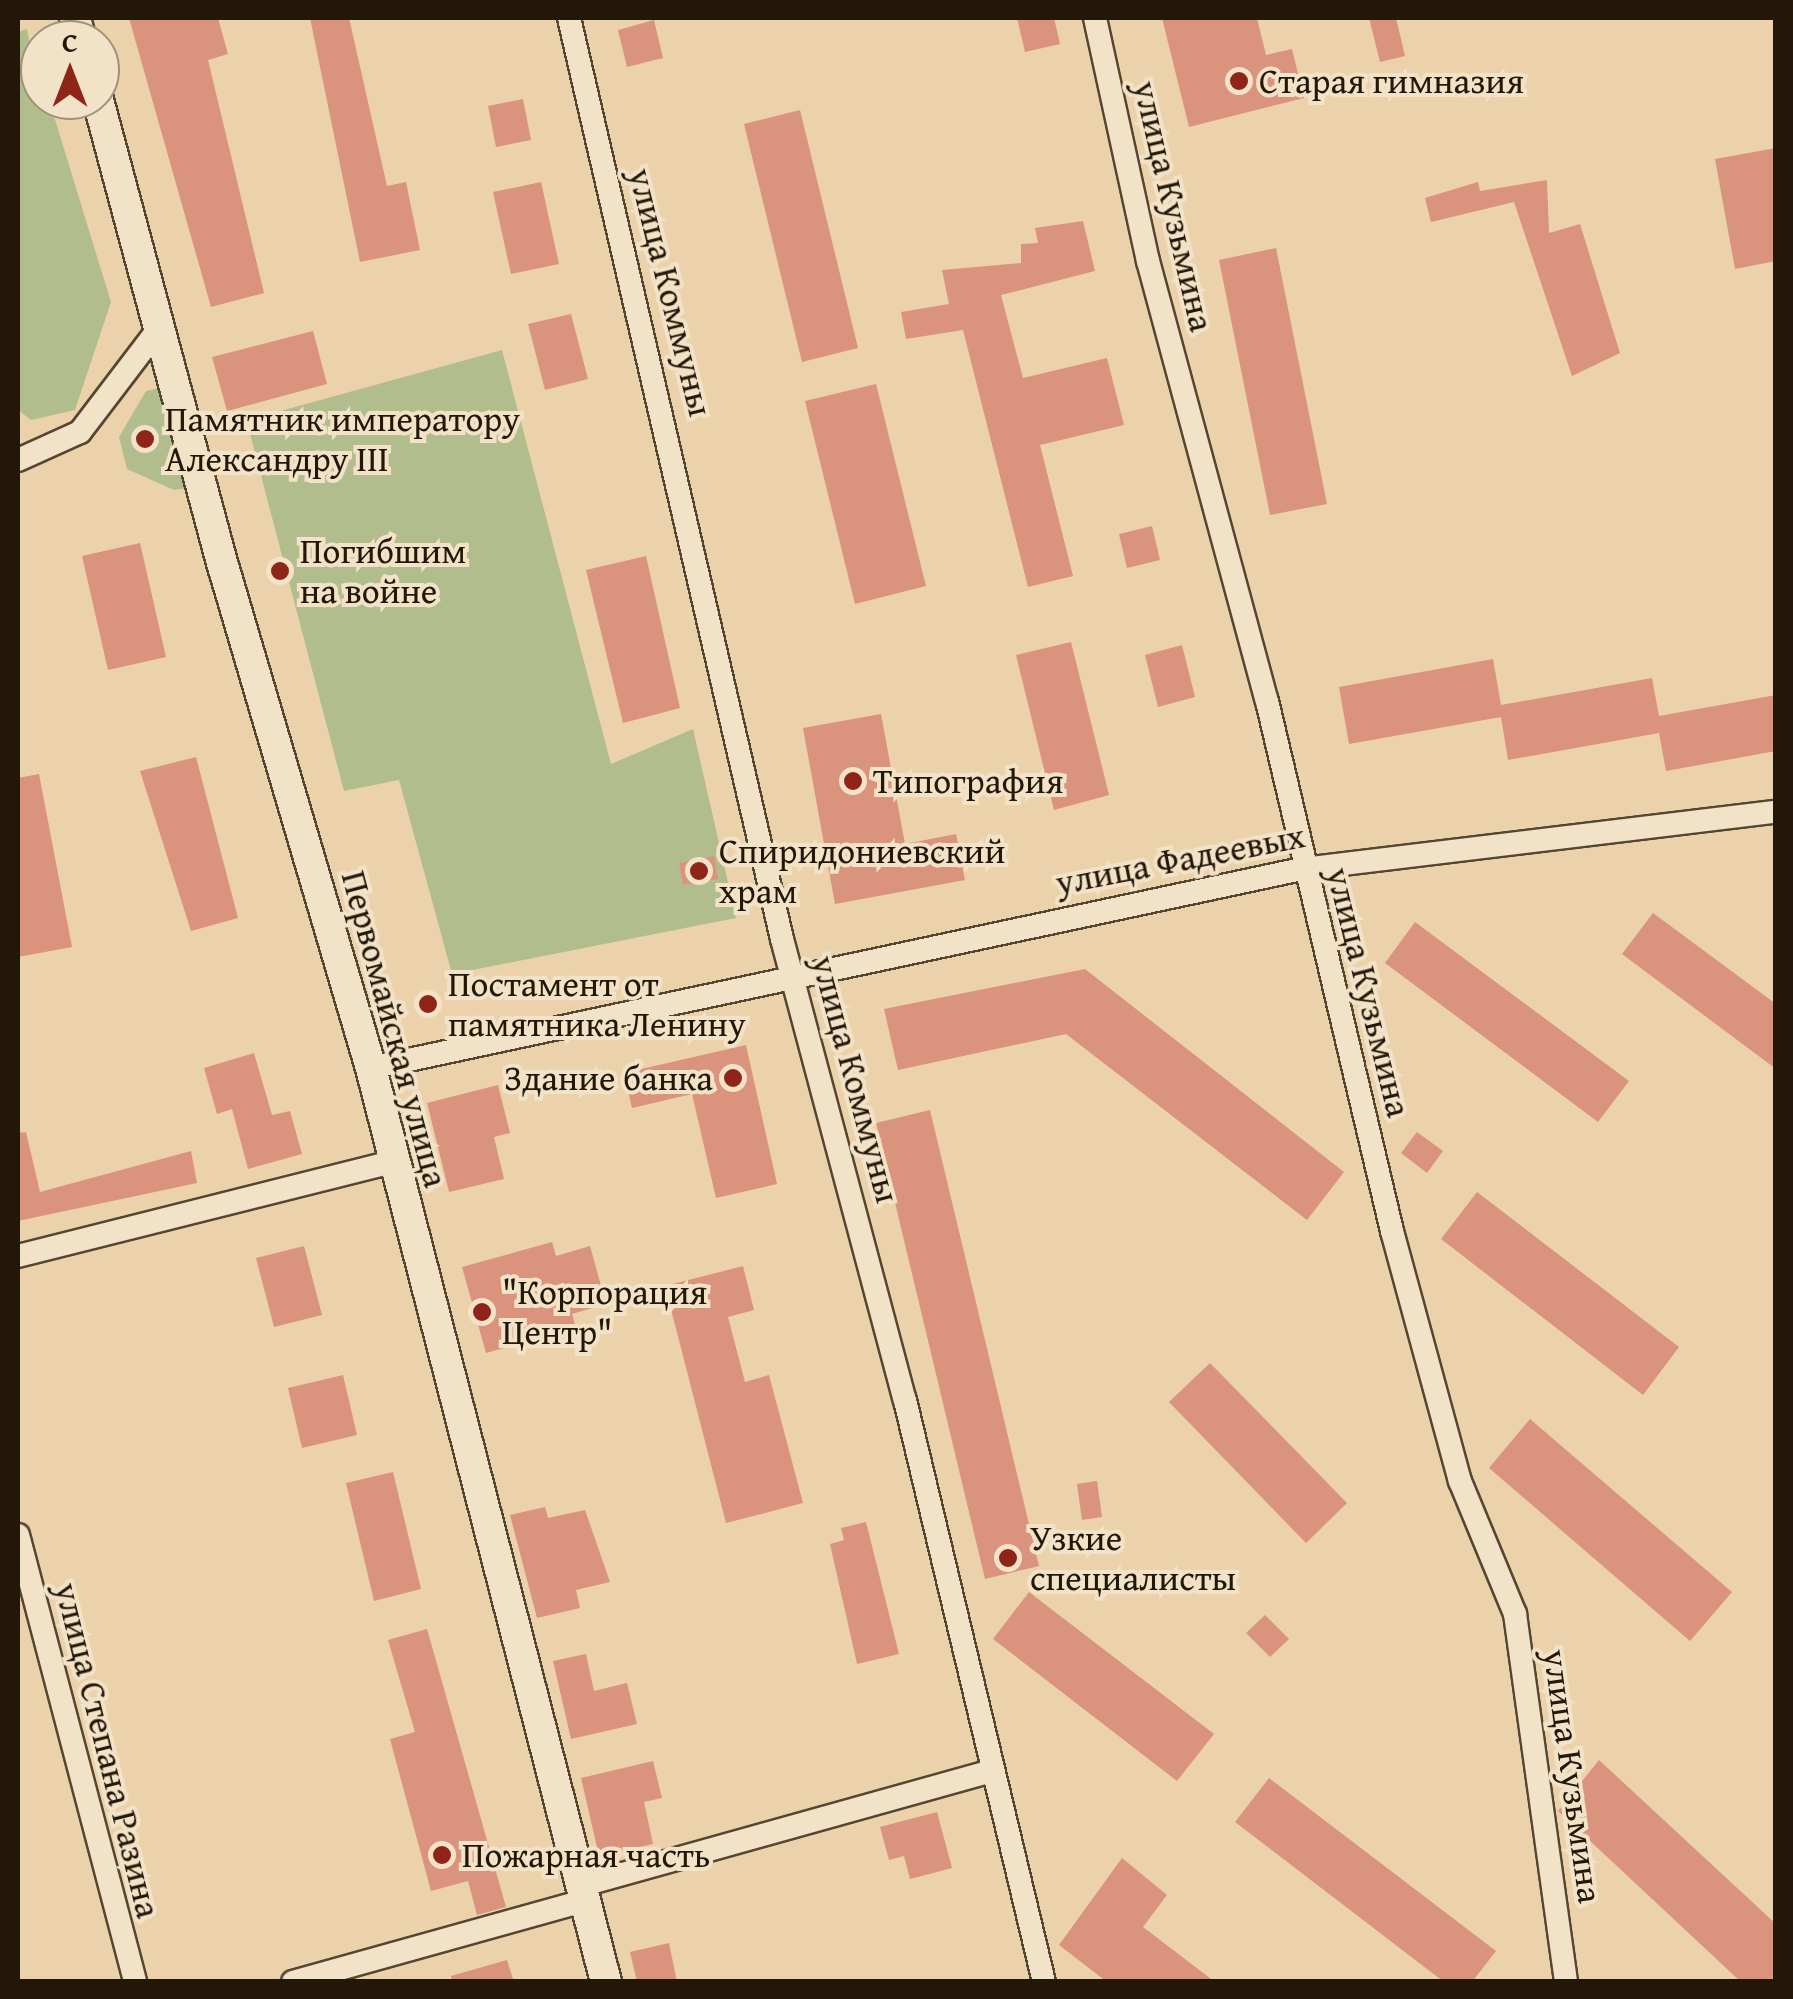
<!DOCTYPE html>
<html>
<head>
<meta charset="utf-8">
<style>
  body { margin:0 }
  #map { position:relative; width:1793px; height:1999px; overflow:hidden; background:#ebd2ab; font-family:"Gentium Book Plus",serif }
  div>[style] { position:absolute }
  .green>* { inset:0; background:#b2bd8d }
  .building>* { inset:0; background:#da937c }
  .roads { filter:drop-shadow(2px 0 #554631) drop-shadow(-2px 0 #554631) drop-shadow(0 2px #554631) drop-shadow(0 -2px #554631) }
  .minor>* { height:22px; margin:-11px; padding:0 11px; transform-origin:11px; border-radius:11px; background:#f2e2c8 }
  .secondary>* { height:30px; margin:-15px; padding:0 15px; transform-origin:15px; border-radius:15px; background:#f2e2c8 }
  .dots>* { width:28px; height:28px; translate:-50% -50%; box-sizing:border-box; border:5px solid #f2e2c8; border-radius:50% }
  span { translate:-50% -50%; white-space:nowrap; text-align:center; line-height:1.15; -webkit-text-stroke:8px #f2e2c8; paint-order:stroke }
  .poi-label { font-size:35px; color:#231808 }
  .left { translate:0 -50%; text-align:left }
  .right { translate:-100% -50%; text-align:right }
  .street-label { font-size:35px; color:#231808 }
  .frame { position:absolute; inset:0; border:20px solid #231808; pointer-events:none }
  .north { position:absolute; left:20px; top:20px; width:100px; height:100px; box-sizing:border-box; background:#f2e2c8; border:2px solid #9f917b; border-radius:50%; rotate:0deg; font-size:28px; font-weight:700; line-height:40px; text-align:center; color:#231808 }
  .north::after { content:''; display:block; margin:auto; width:35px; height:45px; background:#8f2418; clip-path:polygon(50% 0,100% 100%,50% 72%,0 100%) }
</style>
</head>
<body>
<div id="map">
  <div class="green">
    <div style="clip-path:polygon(27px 29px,40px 100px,49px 100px,111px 302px,75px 410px,31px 420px,18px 410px,18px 32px)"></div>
    <div style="clip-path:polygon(502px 350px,611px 764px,693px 729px,736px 918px,452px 974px,399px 780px,344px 791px,249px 430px,255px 418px)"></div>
    <div style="clip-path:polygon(160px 388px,187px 488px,174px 490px,127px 469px,119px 437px,146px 391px)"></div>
  </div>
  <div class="building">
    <div style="clip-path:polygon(129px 18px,218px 18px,228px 54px,208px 60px,264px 293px,211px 307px)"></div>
    <div style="clip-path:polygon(310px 18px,349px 18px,387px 186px,406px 182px,420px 250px,360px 262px)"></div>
    <div style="clip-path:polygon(1017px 18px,1054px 18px,1060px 44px,1025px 52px)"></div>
    <div style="clip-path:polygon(1162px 18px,1257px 18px,1266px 55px,1292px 49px,1304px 98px,1189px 127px)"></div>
    <div style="clip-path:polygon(1369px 18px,1396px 18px,1405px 56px,1380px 62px)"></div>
    <div style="clip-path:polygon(654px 20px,663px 58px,627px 67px,618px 30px)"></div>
    <div style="clip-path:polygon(523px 99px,531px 140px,496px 147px,488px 106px)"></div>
    <div style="clip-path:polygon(800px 110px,858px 348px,802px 362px,744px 124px)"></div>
    <div style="clip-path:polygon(1776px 148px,1776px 261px,1735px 269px,1715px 159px)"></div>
    <div style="clip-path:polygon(1547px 180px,1549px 233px,1580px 224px,1620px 353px,1572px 376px,1514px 202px,1431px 222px,1425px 198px,1478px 182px,1480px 191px)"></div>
    <div style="clip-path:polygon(541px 182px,559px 264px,511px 274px,493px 192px)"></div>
    <div style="clip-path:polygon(1083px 221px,1095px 271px,1001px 295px,1023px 378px,1107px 358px,1124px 425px,1040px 445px,1073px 576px,1028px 587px,963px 330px,906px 339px,901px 312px,949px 304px,942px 270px,1021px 263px,1021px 244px,1038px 243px,1035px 228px)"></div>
    <div style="clip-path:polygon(1276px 248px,1327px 504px,1270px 515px,1219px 260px)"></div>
    <div style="clip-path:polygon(571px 314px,588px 379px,545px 390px,528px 324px)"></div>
    <div style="clip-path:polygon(313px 331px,327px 384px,227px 411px,212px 357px)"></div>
    <div style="clip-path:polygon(876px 384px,926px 586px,855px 604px,805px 401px)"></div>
    <div style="clip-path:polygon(1152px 526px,1160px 560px,1127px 568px,1119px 534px)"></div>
    <div style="clip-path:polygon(140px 543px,166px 657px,108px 670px,82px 556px)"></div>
    <div style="clip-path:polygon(646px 556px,680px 708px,623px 723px,586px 570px)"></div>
    <div style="clip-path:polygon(1071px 642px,1109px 795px,1054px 810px,1016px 655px)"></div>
    <div style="clip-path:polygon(1182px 645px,1195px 697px,1158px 707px,1145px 655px)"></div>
    <div style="clip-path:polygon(1493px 659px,1501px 705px,1652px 678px,1659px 716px,1776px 695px,1776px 751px,1666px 771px,1659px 733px,1508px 760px,1501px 717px,1349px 744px,1339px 687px)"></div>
    <div style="clip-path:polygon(881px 714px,905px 844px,956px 834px,965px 880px,835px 904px,803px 728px)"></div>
    <div style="clip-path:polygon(196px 757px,238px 918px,191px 931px,140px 771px)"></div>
    <div style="clip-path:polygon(39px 774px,72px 947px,18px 957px,18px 778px)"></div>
    <div style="clip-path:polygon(714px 856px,718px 879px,683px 885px,679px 863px)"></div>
    <div style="clip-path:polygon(1653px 913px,1776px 1004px,1776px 1069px,1622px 954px)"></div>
    <div style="clip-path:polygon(1415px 922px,1629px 1081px,1598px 1122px,1385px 963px)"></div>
    <div style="clip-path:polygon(1085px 969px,1344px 1172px,1307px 1220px,1066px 1034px,898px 1070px,884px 1009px)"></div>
    <div style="clip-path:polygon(746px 1045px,777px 1184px,716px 1198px,692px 1094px,632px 1108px,624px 1073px)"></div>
    <div style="clip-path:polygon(254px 1053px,272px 1115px,290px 1111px,302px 1154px,248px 1169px,232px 1109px,217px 1114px,204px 1068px)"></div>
    <div style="clip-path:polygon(498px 1085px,510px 1133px,494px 1137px,504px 1179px,449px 1192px,427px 1103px)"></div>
    <div style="clip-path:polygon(930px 1110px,1039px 1566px,985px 1579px,876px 1123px)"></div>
    <div style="clip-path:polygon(26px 1132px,40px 1192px,191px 1151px,197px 1183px,18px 1221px,18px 1133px)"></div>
    <div style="clip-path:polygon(1417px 1132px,1443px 1151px,1427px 1173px,1401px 1153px)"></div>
    <div style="clip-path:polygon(1477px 1192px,1679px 1347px,1643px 1395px,1441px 1239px)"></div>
    <div style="clip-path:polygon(552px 1242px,556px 1256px,590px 1246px,606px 1304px,572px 1314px,576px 1328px,486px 1353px,462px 1267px)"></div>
    <div style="clip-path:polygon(304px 1246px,322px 1315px,274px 1327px,256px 1258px)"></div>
    <div style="clip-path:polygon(743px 1266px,754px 1310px,728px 1317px,745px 1382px,769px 1375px,803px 1503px,726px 1523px,665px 1286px)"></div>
    <div style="clip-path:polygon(1210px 1363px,1347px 1503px,1306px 1543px,1169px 1402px)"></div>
    <div style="clip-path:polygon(343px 1375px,357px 1435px,302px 1448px,288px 1388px)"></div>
    <div style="clip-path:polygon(1530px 1419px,1732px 1592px,1690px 1641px,1489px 1468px)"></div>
    <div style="clip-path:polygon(393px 1472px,421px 1589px,374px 1601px,346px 1483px)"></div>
    <div style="clip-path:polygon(1097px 1481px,1102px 1517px,1082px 1520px,1077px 1484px)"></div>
    <div style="clip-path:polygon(545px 1507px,548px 1518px,585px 1510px,610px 1582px,576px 1590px,580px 1608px,537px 1618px,510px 1515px)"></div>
    <div style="clip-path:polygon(866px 1522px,899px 1654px,857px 1664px,830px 1544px,844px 1540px,841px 1528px)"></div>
    <div style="clip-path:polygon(1029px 1592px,1214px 1734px,1177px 1781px,993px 1639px)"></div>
    <div style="clip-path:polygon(1265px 1615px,1289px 1639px,1270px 1657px,1246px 1633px)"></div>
    <div style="clip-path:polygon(427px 1629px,506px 1907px,477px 1915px,468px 1881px,431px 1891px,390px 1739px,415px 1732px,388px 1640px)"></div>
    <div style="clip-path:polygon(586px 1654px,594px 1691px,627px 1683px,637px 1724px,571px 1739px,553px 1661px)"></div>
    <div style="clip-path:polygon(1599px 1760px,1776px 1924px,1776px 1982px,1741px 1982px,1558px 1811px)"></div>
    <div style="clip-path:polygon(653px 1761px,662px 1798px,644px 1802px,653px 1844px,599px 1856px,581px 1778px)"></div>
    <div style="clip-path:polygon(1269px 1778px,1496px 1951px,1472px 1982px,1444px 1982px,1235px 1822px)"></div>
    <div style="clip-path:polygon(937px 1812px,952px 1868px,910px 1879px,904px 1856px,889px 1860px,880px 1827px)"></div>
    <div style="clip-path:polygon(1122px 1858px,1167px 1895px,1143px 1927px,1215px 1982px,1107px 1982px,1059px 1945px)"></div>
    <div style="clip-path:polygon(669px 1943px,677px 1982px,637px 1982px,630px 1952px)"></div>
    <div style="clip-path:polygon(507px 1960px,514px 1982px,452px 1982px,451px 1976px)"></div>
  </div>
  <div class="roads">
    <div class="minor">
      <div style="left:569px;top:18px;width:945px;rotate:76.98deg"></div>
      <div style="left:782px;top:939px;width:477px;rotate:75.1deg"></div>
      <div style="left:905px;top:1400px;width:598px;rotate:76.57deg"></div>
      <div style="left:1095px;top:18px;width:249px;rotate:77.7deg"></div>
      <div style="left:1148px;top:261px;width:456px;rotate:74.9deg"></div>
      <div style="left:1267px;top:701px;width:545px;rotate:76.73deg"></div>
      <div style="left:1392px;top:1231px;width:259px;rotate:74.8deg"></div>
      <div style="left:1460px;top:1481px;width:144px;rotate:67.5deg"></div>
      <div style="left:1515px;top:1614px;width:372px;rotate:82.1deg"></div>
      <div style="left:18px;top:460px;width:68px;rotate:-24.3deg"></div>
      <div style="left:80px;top:432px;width:132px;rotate:-52.7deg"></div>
      <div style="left:371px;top:1068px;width:952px;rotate:-12.07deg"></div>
      <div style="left:1302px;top:869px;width:477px;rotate:-6.9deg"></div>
      <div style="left:18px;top:1256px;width:387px;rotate:-14.1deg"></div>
      <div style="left:18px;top:1535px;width:462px;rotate:75.3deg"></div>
      <div style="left:580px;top:1886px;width:429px;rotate:-15.6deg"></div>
      <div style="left:293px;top:1982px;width:302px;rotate:-15.6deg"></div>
    </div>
    <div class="secondary">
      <div style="left:75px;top:18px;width:23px;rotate:75deg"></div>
      <div style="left:98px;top:100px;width:486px;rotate:75deg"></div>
      <div style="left:224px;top:569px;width:520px;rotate:73.59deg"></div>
      <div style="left:371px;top:1068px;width:944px;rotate:75.58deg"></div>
    </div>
  </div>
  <div class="dots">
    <div style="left:1239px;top:81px;background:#8f2418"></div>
    <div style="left:145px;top:439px;background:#8f2418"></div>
    <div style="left:280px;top:571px;background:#8f2418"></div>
    <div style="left:853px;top:781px;background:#8f2418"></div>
    <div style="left:699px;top:871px;background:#8f2418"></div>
    <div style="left:428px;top:1004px;background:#8f2418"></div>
    <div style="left:733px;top:1078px;background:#8f2418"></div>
    <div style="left:482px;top:1312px;background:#8f2418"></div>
    <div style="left:1008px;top:1558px;background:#8f2418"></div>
    <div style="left:442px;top:1855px;background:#8f2418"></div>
  </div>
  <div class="poi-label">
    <span class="left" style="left:1259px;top:81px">Старая гимназия</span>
    <span class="left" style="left:165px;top:439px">Памятник императору<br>Александру III</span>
    <span class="left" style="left:300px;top:571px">Погибшим<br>на войне</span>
    <span class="left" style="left:873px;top:781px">Типография</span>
    <span class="left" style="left:719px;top:871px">Спиридониевский<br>храм</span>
    <span class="left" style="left:448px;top:1004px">Постамент от<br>памятника Ленину</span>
    <span class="right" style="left:713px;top:1078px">Здание банка</span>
    <span class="left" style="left:502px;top:1312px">"Корпорация<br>Центр"</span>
    <span class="left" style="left:1030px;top:1558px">Узкие<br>специалисты</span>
    <span class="left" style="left:462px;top:1855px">Пожарная часть</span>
  </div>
  <div class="street-label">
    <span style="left:1174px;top:206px;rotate:77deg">улица Кузьмина</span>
    <span style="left:671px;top:292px;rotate:76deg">улица Коммуны</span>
    <span style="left:1180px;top:859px;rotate:-11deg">улица Фадеевых</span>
    <span style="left:1369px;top:992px;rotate:76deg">улица Кузьмина</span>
    <span style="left:395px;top:1029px;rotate:75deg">Первомайская улица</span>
    <span style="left:856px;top:1079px;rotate:75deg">улица Коммуны</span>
    <span style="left:108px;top:1750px;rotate:76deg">улица Степана Разина</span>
    <span style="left:1573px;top:1776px;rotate:82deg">улица Кузьмина</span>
  </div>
  <div class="frame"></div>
  <div class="north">С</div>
</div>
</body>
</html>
